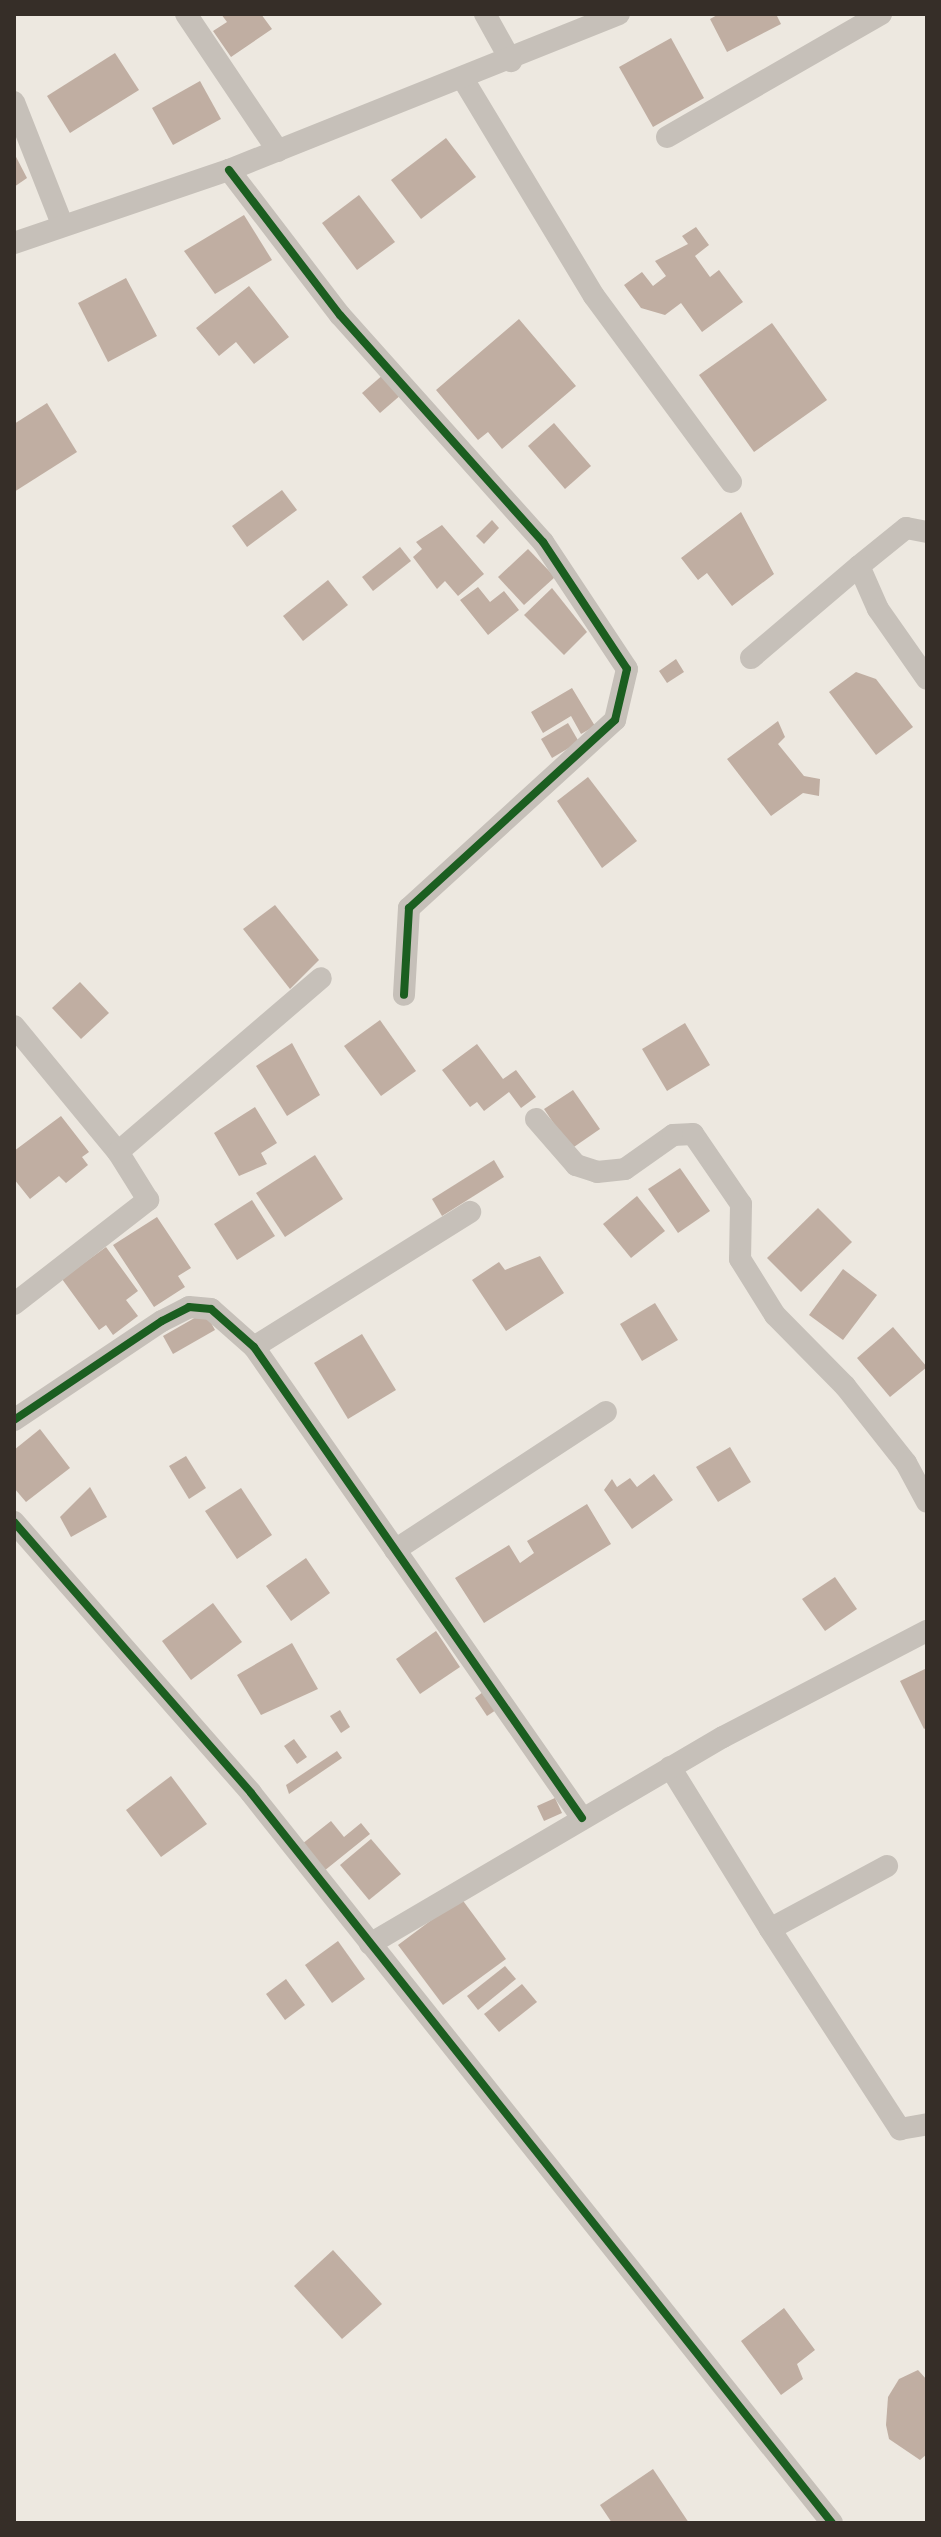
<!DOCTYPE html>
<html>
<head>
<meta charset="utf-8">
<style>
  body { margin:0 }
  #map { position:relative; width:941px; height:2537px; overflow:hidden; background:#ede8e0; font-family:"PT Sans",sans-serif }
  div>[style] { position:absolute }
  .building>* { inset:0; background:#c0aea2 }
  .minor>* { height:22px; margin:-11px; padding:0 11px; transform-origin:11px; border-radius:11px; background:#c6c0b9 }
  .cycleway>* { height:8px; margin:-4px; padding:0 4px; transform-origin:4px; border-radius:4px; background:#1b5e20 }
  span { translate:-50% -50%; white-space:nowrap; text-align:center; line-height:1.15; -webkit-text-stroke:6px #f9f3e7; paint-order:stroke }
  .frame { position:absolute; inset:0; border:16px solid #362e28; pointer-events:none }
</style>
</head>
<body>
<div id="map">
  <div class="building">
    <div style="clip-path:polygon(221px 14px,261px 14px,272px 29px,231px 57px,213px 31px,227px 22px)"></div>
    <div style="clip-path:polygon(719px 14px,776px 14px,781px 24px,727px 52px,710px 19px)"></div>
    <div style="clip-path:polygon(671px 38px,704px 98px,653px 127px,619px 67px)"></div>
    <div style="clip-path:polygon(115px 53px,139px 90px,70px 133px,47px 96px)"></div>
    <div style="clip-path:polygon(200px 81px,221px 119px,173px 145px,152px 108px)"></div>
    <div style="clip-path:polygon(446px 138px,476px 177px,421px 219px,391px 180px)"></div>
    <div style="clip-path:polygon(14px 153px,27px 178px,14px 187px)"></div>
    <div style="clip-path:polygon(359px 195px,395px 242px,357px 270px,322px 223px)"></div>
    <div style="clip-path:polygon(244px 215px,272px 260px,215px 294px,184px 251px)"></div>
    <div style="clip-path:polygon(696px 227px,709px 245px,695px 256px,710px 277px,719px 270px,743px 302px,702px 332px,681px 303px,665px 315px,641px 308px,624px 285px,642px 272px,653px 286px,666px 276px,655px 261px,688px 244px,682px 236px)"></div>
    <div style="clip-path:polygon(126px 278px,157px 336px,108px 362px,78px 303px)"></div>
    <div style="clip-path:polygon(249px 286px,289px 337px,254px 364px,236px 342px,219px 356px,196px 328px)"></div>
    <div style="clip-path:polygon(519px 319px,576px 386px,502px 449px,488px 432px,478px 440px,436px 390px)"></div>
    <div style="clip-path:polygon(772px 323px,827px 400px,754px 452px,699px 375px)"></div>
    <div style="clip-path:polygon(384px 374px,402px 394px,380px 413px,362px 393px)"></div>
    <div style="clip-path:polygon(47px 403px,77px 452px,14px 492px,14px 424px)"></div>
    <div style="clip-path:polygon(554px 423px,591px 466px,565px 489px,528px 446px)"></div>
    <div style="clip-path:polygon(282px 490px,297px 510px,247px 547px,232px 526px)"></div>
    <div style="clip-path:polygon(741px 512px,774px 574px,732px 606px,707px 573px,698px 580px,681px 558px)"></div>
    <div style="clip-path:polygon(492px 520px,499px 528px,484px 544px,476px 536px)"></div>
    <div style="clip-path:polygon(442px 525px,484px 574px,458px 596px,445px 581px,437px 589px,413px 557px,422px 549px,416px 542px)"></div>
    <div style="clip-path:polygon(400px 547px,411px 561px,373px 591px,362px 577px)"></div>
    <div style="clip-path:polygon(528px 549px,555px 577px,524px 605px,498px 577px)"></div>
    <div style="clip-path:polygon(328px 580px,348px 605px,303px 641px,283px 616px)"></div>
    <div style="clip-path:polygon(478px 587px,490px 602px,504px 591px,519px 610px,488px 635px,460px 600px)"></div>
    <div style="clip-path:polygon(552px 588px,587px 632px,564px 655px,524px 615px)"></div>
    <div style="clip-path:polygon(676px 659px,684px 672px,667px 683px,659px 671px)"></div>
    <div style="clip-path:polygon(856px 672px,876px 679px,913px 727px,876px 755px,829px 692px)"></div>
    <div style="clip-path:polygon(572px 688px,595px 726px,581px 734px,571px 716px,543px 733px,531px 712px)"></div>
    <div style="clip-path:polygon(778px 721px,785px 737px,778px 744px,804px 776px,820px 779px,819px 796px,803px 793px,771px 816px,727px 759px)"></div>
    <div style="clip-path:polygon(568px 723px,579px 742px,552px 758px,541px 739px)"></div>
    <div style="clip-path:polygon(588px 777px,637px 841px,602px 868px,557px 801px)"></div>
    <div style="clip-path:polygon(275px 905px,319px 960px,290px 989px,243px 929px)"></div>
    <div style="clip-path:polygon(80px 982px,109px 1013px,81px 1039px,52px 1008px)"></div>
    <div style="clip-path:polygon(380px 1020px,416px 1071px,381px 1096px,344px 1046px)"></div>
    <div style="clip-path:polygon(685px 1023px,710px 1065px,667px 1091px,642px 1049px)"></div>
    <div style="clip-path:polygon(292px 1043px,320px 1095px,287px 1116px,256px 1066px)"></div>
    <div style="clip-path:polygon(477px 1044px,503px 1079px,516px 1070px,536px 1097px,521px 1108px,509px 1092px,484px 1111px,477px 1102px,470px 1107px,442px 1070px)"></div>
    <div style="clip-path:polygon(573px 1090px,600px 1129px,571px 1149px,544px 1109px)"></div>
    <div style="clip-path:polygon(255px 1107px,277px 1143px,261px 1153px,267px 1164px,239px 1176px,214px 1133px)"></div>
    <div style="clip-path:polygon(61px 1116px,89px 1152px,82px 1157px,88px 1165px,66px 1183px,59px 1176px,30px 1199px,14px 1179px,14px 1151px)"></div>
    <div style="clip-path:polygon(315px 1155px,343px 1199px,285px 1237px,256px 1193px)"></div>
    <div style="clip-path:polygon(494px 1160px,504px 1177px,442px 1216px,432px 1199px)"></div>
    <div style="clip-path:polygon(680px 1168px,710px 1211px,678px 1233px,648px 1189px)"></div>
    <div style="clip-path:polygon(637px 1196px,665px 1231px,631px 1258px,603px 1224px)"></div>
    <div style="clip-path:polygon(252px 1200px,275px 1236px,237px 1260px,214px 1224px)"></div>
    <div style="clip-path:polygon(818px 1208px,852px 1242px,801px 1292px,767px 1258px)"></div>
    <div style="clip-path:polygon(157px 1217px,191px 1268px,178px 1276px,185px 1287px,154px 1307px,113px 1245px)"></div>
    <div style="clip-path:polygon(106px 1247px,138px 1291px,126px 1300px,138px 1316px,113px 1335px,106px 1325px,99px 1330px,62px 1279px)"></div>
    <div style="clip-path:polygon(540px 1256px,564px 1293px,506px 1331px,472px 1280px,499px 1262px,505px 1270px)"></div>
    <div style="clip-path:polygon(843px 1269px,877px 1295px,843px 1340px,809px 1315px)"></div>
    <div style="clip-path:polygon(655px 1303px,678px 1340px,642px 1361px,620px 1324px)"></div>
    <div style="clip-path:polygon(205px 1312px,215px 1330px,173px 1354px,163px 1336px)"></div>
    <div style="clip-path:polygon(893px 1327px,927px 1367px,890px 1397px,857px 1358px)"></div>
    <div style="clip-path:polygon(362px 1334px,396px 1390px,348px 1419px,314px 1363px)"></div>
    <div style="clip-path:polygon(40px 1429px,70px 1468px,26px 1502px,14px 1488px,14px 1450px)"></div>
    <div style="clip-path:polygon(730px 1447px,751px 1482px,718px 1502px,696px 1467px)"></div>
    <div style="clip-path:polygon(186px 1456px,206px 1488px,189px 1499px,169px 1466px)"></div>
    <div style="clip-path:polygon(654px 1474px,673px 1500px,632px 1529px,604px 1490px,612px 1479px,617px 1487px,630px 1478px,637px 1487px)"></div>
    <div style="clip-path:polygon(90px 1487px,107px 1517px,71px 1537px,60px 1517px)"></div>
    <div style="clip-path:polygon(241px 1488px,272px 1535px,237px 1559px,205px 1511px)"></div>
    <div style="clip-path:polygon(587px 1504px,611px 1544px,484px 1623px,455px 1578px,509px 1545px,520px 1563px,534px 1553px,527px 1541px)"></div>
    <div style="clip-path:polygon(306px 1558px,330px 1593px,291px 1621px,266px 1586px)"></div>
    <div style="clip-path:polygon(835px 1577px,857px 1609px,825px 1631px,802px 1599px)"></div>
    <div style="clip-path:polygon(213px 1603px,242px 1642px,191px 1680px,162px 1641px)"></div>
    <div style="clip-path:polygon(436px 1631px,460px 1667px,420px 1694px,396px 1659px)"></div>
    <div style="clip-path:polygon(292px 1643px,318px 1689px,261px 1715px,237px 1675px)"></div>
    <div style="clip-path:polygon(927px 1668px,927px 1727px,924px 1729px,900px 1681px)"></div>
    <div style="clip-path:polygon(483px 1692px,496px 1710px,487px 1716px,475px 1698px)"></div>
    <div style="clip-path:polygon(340px 1710px,350px 1727px,341px 1733px,330px 1716px)"></div>
    <div style="clip-path:polygon(294px 1739px,307px 1757px,297px 1764px,284px 1746px)"></div>
    <div style="clip-path:polygon(337px 1751px,342px 1758px,289px 1794px,286px 1785px)"></div>
    <div style="clip-path:polygon(171px 1776px,207px 1824px,161px 1857px,126px 1810px)"></div>
    <div style="clip-path:polygon(555px 1798px,562px 1813px,544px 1821px,537px 1806px)"></div>
    <div style="clip-path:polygon(331px 1821px,344px 1837px,361px 1823px,370px 1834px,324px 1871px,302px 1844px)"></div>
    <div style="clip-path:polygon(371px 1839px,401px 1874px,369px 1900px,340px 1865px)"></div>
    <div style="clip-path:polygon(461px 1898px,506px 1959px,443px 2005px,398px 1945px)"></div>
    <div style="clip-path:polygon(338px 1941px,365px 1979px,332px 2003px,305px 1965px)"></div>
    <div style="clip-path:polygon(505px 1966px,516px 1979px,478px 2010px,467px 1996px)"></div>
    <div style="clip-path:polygon(286px 1979px,305px 2005px,285px 2020px,266px 1994px)"></div>
    <div style="clip-path:polygon(522px 1984px,537px 2002px,499px 2032px,484px 2014px)"></div>
    <div style="clip-path:polygon(333px 2250px,382px 2304px,342px 2339px,294px 2286px)"></div>
    <div style="clip-path:polygon(784px 2308px,815px 2350px,797px 2364px,803px 2379px,781px 2395px,741px 2341px)"></div>
    <div style="clip-path:polygon(918px 2370px,927px 2380px,927px 2454px,920px 2460px,889px 2439px,886px 2425px,888px 2397px,899px 2379px)"></div>
    <div style="clip-path:polygon(653px 2469px,689px 2523px,612px 2523px,600px 2505px)"></div>
  </div>
  <div class="minor">
    <div style="left:186px;top:14px;width:165px;rotate:56.1deg"></div>
    <div style="left:485px;top:14px;width:54px;rotate:61deg"></div>
    <div style="left:463px;top:79px;width:253px;rotate:58.9deg"></div>
    <div style="left:594px;top:296px;width:231px;rotate:53.6deg"></div>
    <div style="left:14px;top:102px;width:131px;rotate:68.5deg"></div>
    <div style="left:667px;top:137px;width:247px;rotate:-29.9deg"></div>
    <div style="left:229px;top:170px;width:183px;rotate:52.6deg"></div>
    <div style="left:340px;top:315px;width:305px;rotate:48.2deg"></div>
    <div style="left:543px;top:542px;width:152px;rotate:56.5deg"></div>
    <div style="left:627px;top:669px;width:52px;rotate:103.2deg"></div>
    <div style="left:615px;top:720px;width:279px;rotate:137.6deg"></div>
    <div style="left:409px;top:908px;width:87px;rotate:93.3deg"></div>
    <div style="left:14px;top:243px;width:227px;rotate:-18.8deg"></div>
    <div style="left:229px;top:170px;width:420px;rotate:-21.8deg"></div>
    <div style="left:927px;top:532px;width:21px;rotate:-169deg"></div>
    <div style="left:906px;top:528px;width:60px;rotate:141deg"></div>
    <div style="left:859px;top:566px;width:47px;rotate:66.2deg"></div>
    <div style="left:878px;top:609px;width:85px;rotate:55deg"></div>
    <div style="left:751px;top:658px;width:142px;rotate:-40.4deg"></div>
    <div style="left:14px;top:1026px;width:163px;rotate:50.5deg"></div>
    <div style="left:536px;top:1119px;width:61px;rotate:49deg"></div>
    <div style="left:576px;top:1165px;width:22px;rotate:18deg"></div>
    <div style="left:597px;top:1172px;width:28px;rotate:-6deg"></div>
    <div style="left:625px;top:1169px;width:59px;rotate:-35.3deg"></div>
    <div style="left:673px;top:1135px;width:20px;rotate:-3deg"></div>
    <div style="left:693px;top:1134px;width:85px;rotate:55.6deg"></div>
    <div style="left:741px;top:1204px;width:55px;rotate:91deg"></div>
    <div style="left:740px;top:1259px;width:66px;rotate:58deg"></div>
    <div style="left:775px;top:1315px;width:100px;rotate:45.4deg"></div>
    <div style="left:845px;top:1386px;width:98px;rotate:51.6deg"></div>
    <div style="left:906px;top:1463px;width:44px;rotate:61.7deg"></div>
    <div style="left:14px;top:1304px;width:170px;rotate:-37.8deg"></div>
    <div style="left:148px;top:1200px;width:57px;rotate:-122deg"></div>
    <div style="left:118px;top:1152px;width:267px;rotate:-40.6deg"></div>
    <div style="left:254px;top:1347px;width:255px;rotate:-32deg"></div>
    <div style="left:14px;top:1420px;width:178px;rotate:-33.8deg"></div>
    <div style="left:162px;top:1321px;width:30px;rotate:-27deg"></div>
    <div style="left:189px;top:1307px;width:22px;rotate:5deg"></div>
    <div style="left:211px;top:1309px;width:57px;rotate:41.5deg"></div>
    <div style="left:254px;top:1347px;width:574px;rotate:55.15deg"></div>
    <div style="left:14px;top:1522px;width:360px;rotate:48.8deg"></div>
    <div style="left:251px;top:1793px;width:933px;rotate:51.48deg"></div>
    <div style="left:395px;top:1550px;width:252px;rotate:-33.2deg"></div>
    <div style="left:670px;top:1767px;width:190px;rotate:58.3deg"></div>
    <div style="left:770px;top:1929px;width:133px;rotate:-28.3deg"></div>
    <div style="left:770px;top:1929px;width:239px;rotate:57deg"></div>
    <div style="left:900px;top:2129px;width:27px;rotate:-10deg"></div>
    <div style="left:370px;top:1944px;width:409px;rotate:-30.4deg"></div>
    <div style="left:723px;top:1737px;width:230px;rotate:-27.5deg"></div>
  </div>
  <div class="cycleway">
    <div style="left:229px;top:170px;width:183px;rotate:52.6deg"></div>
    <div style="left:340px;top:315px;width:305px;rotate:48.2deg"></div>
    <div style="left:543px;top:542px;width:152px;rotate:56.5deg"></div>
    <div style="left:627px;top:669px;width:52px;rotate:103.2deg"></div>
    <div style="left:615px;top:720px;width:279px;rotate:137.6deg"></div>
    <div style="left:409px;top:908px;width:87px;rotate:93.3deg"></div>
    <div style="left:14px;top:1420px;width:178px;rotate:-33.8deg"></div>
    <div style="left:162px;top:1321px;width:30px;rotate:-27deg"></div>
    <div style="left:189px;top:1307px;width:22px;rotate:5deg"></div>
    <div style="left:211px;top:1309px;width:57px;rotate:41.5deg"></div>
    <div style="left:254px;top:1347px;width:574px;rotate:55.15deg"></div>
    <div style="left:14px;top:1522px;width:360px;rotate:48.8deg"></div>
    <div style="left:251px;top:1793px;width:933px;rotate:51.48deg"></div>
  </div>
  <div class="frame"></div>
</div>
</body>
</html>
